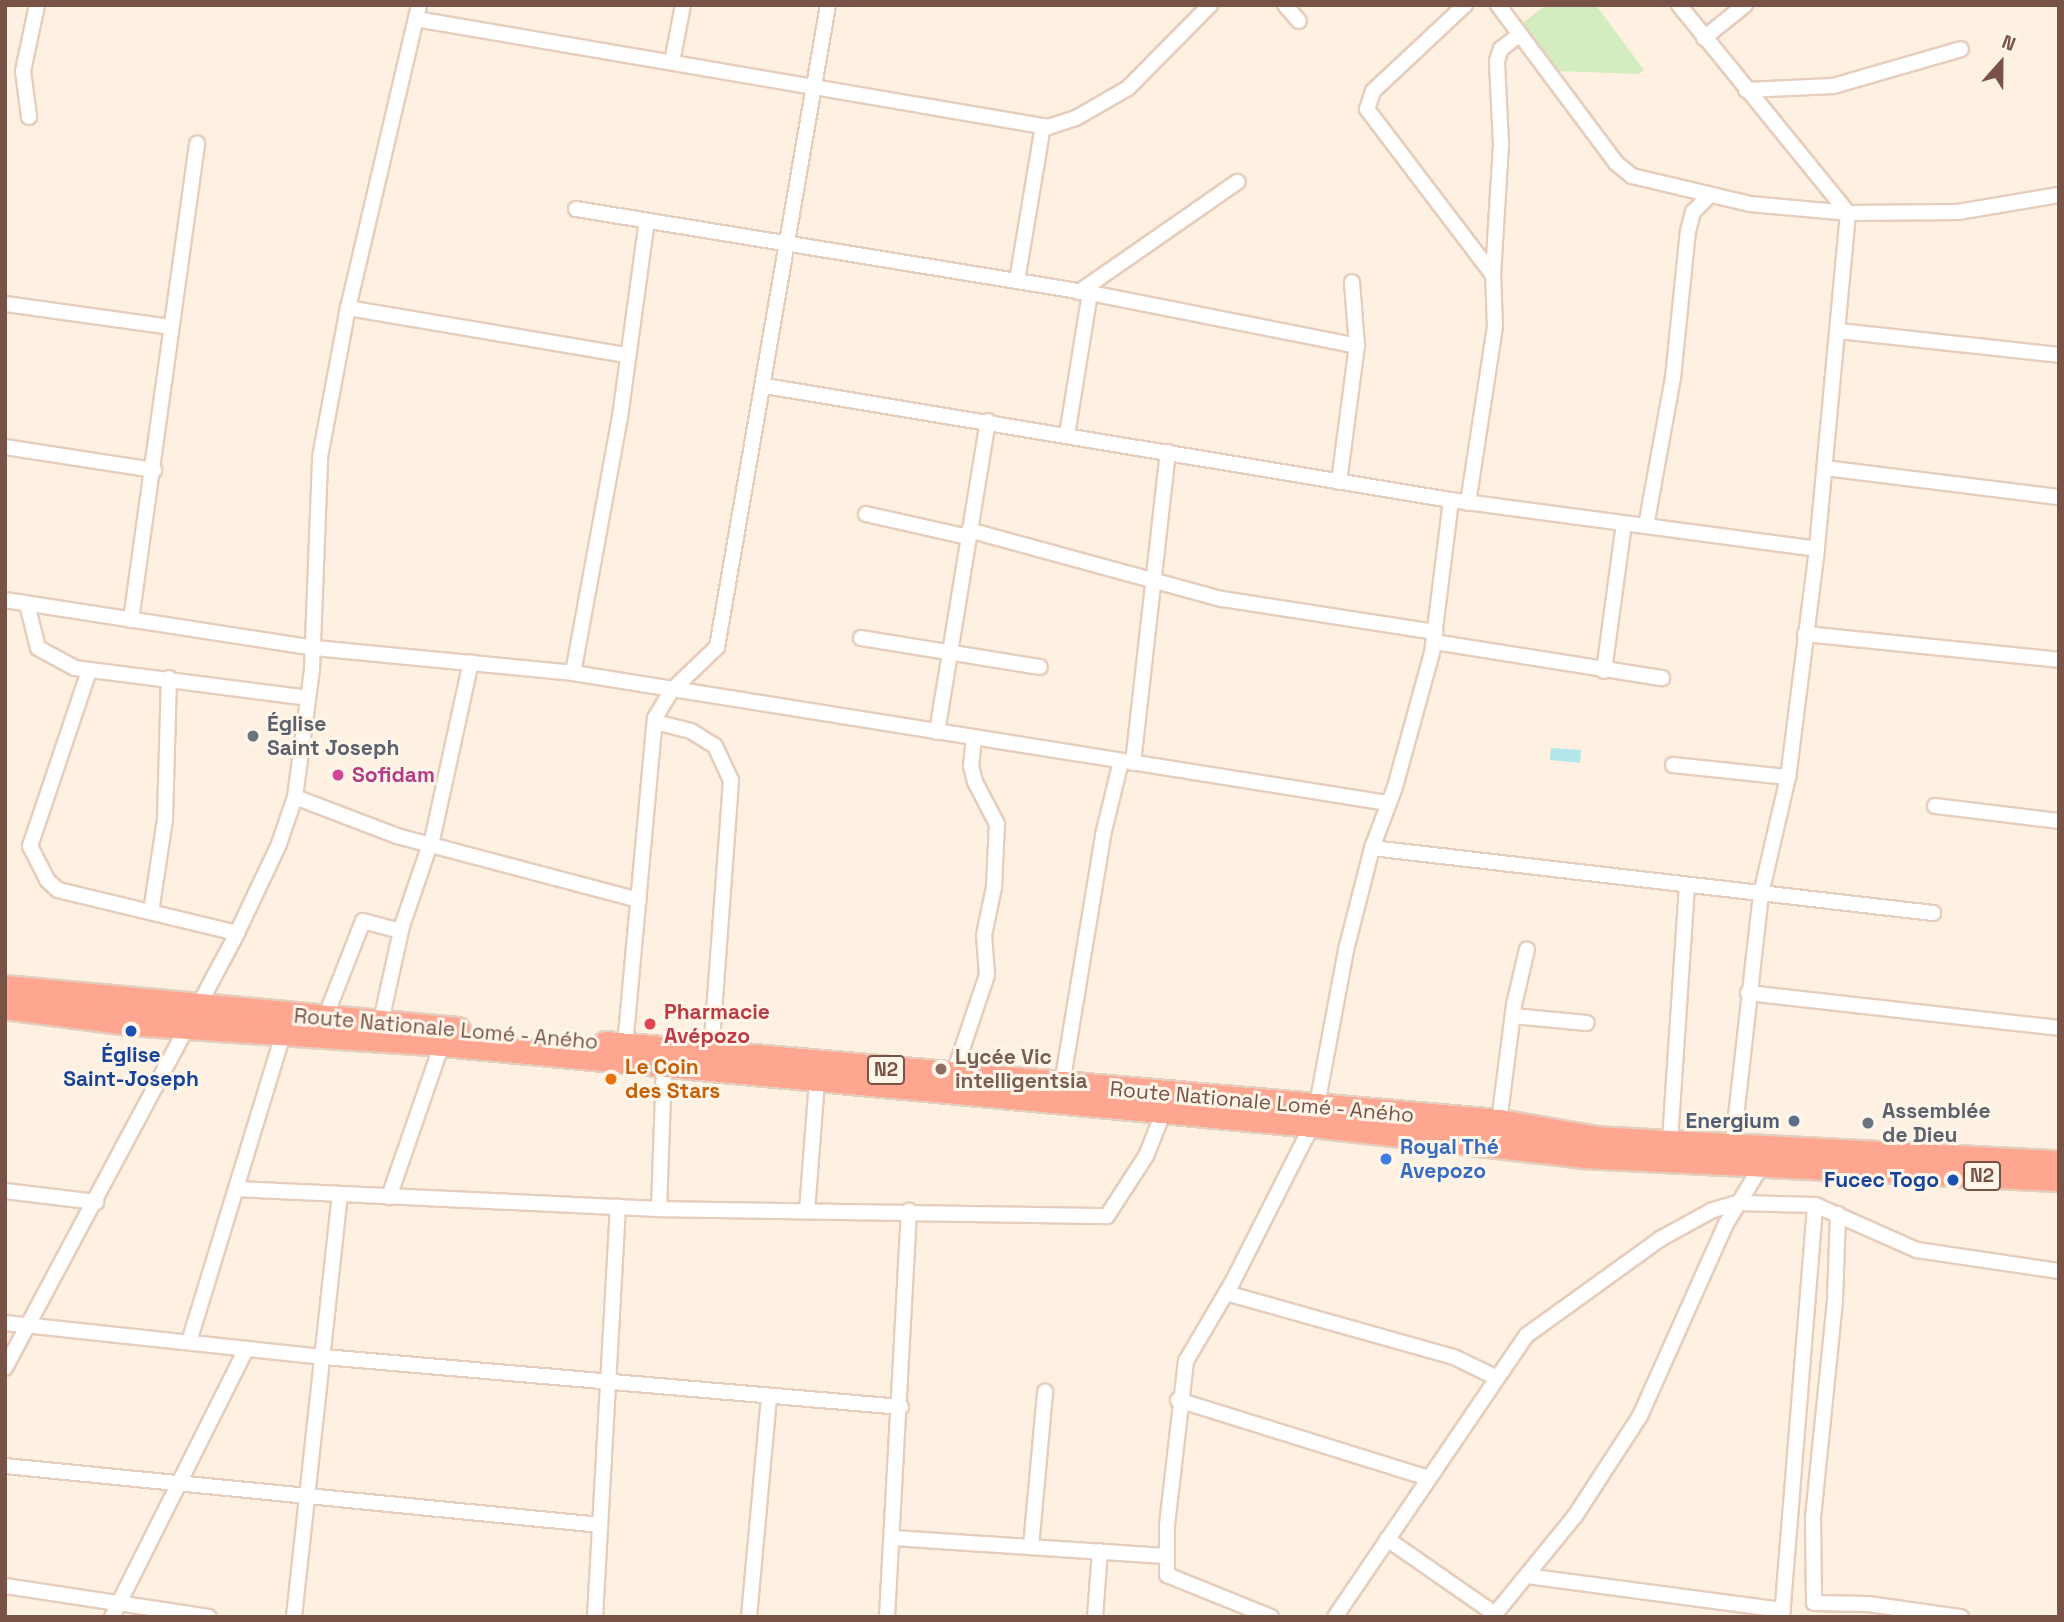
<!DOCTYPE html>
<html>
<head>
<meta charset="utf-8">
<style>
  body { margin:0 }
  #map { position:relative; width:2064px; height:1622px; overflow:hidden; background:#fef1e1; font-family:"Space Grotesk",sans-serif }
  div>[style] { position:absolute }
  .green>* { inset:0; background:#d4edbe }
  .water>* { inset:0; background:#b3e6ea }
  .roads { filter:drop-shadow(2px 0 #e6cebe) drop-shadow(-2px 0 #e6cebe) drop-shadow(0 2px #e6cebe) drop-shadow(0 -2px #e6cebe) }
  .street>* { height:14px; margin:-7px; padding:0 7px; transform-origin:7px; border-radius:7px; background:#fff }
  .highway>* { height:24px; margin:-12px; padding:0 12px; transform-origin:12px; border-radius:12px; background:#ffa691 }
  .dots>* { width:19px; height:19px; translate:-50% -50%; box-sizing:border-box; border:4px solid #fff5e9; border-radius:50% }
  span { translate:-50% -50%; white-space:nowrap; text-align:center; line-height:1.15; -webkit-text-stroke:6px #fff5e9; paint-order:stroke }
  .shield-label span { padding:2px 5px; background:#fff5e9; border:2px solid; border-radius:5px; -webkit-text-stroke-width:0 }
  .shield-label { font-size:19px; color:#785345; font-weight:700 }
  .worship-label { font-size:21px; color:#5b616d; font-weight:700 }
  .left { translate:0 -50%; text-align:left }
  .hotel-label { font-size:21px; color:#b23c85; font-weight:700 }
  .health-label { font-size:21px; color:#be3a42; font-weight:700 }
  .street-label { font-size:21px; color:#785345 }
  .transit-label { font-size:21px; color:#164399; font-weight:700 }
  .right { translate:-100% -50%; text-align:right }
  .education-label { font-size:21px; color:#785e54; font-weight:700 }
  .food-label { font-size:21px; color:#c56008; font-weight:700 }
  .service-label { font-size:21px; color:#4e5e75; font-weight:700 }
  .shop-label { font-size:21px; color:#366cbe; font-weight:700 }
  .frame { position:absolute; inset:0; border:7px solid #785345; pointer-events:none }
  .north { position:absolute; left:1966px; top:28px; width:70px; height:70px; -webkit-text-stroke:5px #fff5e9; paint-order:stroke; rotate:21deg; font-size:19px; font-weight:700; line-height:28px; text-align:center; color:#785345 }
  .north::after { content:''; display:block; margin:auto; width:24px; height:32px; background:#785345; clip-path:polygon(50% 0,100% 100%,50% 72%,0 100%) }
</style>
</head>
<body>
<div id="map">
  <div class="green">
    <div style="clip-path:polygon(1546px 5px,1596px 5px,1644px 70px,1639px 74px,1555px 71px,1519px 26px)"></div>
  </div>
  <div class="water">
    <div style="clip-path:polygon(1551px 748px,1581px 750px,1580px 763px,1550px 760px)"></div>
  </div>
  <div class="roads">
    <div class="street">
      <div style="left:1285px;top:5px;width:21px;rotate:49deg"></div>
      <div style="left:1465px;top:5px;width:126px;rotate:136.9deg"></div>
      <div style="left:1373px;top:91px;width:19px;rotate:108deg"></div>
      <div style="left:1367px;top:109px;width:208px;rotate:52.8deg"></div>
      <div style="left:1498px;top:5px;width:197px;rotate:53.2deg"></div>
      <div style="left:1616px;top:163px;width:21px;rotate:39deg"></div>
      <div style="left:1632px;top:176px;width:121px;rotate:13.3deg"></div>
      <div style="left:1750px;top:204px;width:98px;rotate:5.2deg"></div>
      <div style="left:1848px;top:213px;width:110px;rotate:-0.5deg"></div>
      <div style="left:1958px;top:212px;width:102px;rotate:-9.6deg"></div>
      <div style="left:1679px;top:5px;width:268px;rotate:50.9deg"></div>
      <div style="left:1848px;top:213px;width:337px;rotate:95.3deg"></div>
      <div style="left:1817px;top:549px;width:230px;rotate:97.2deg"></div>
      <div style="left:1788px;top:777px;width:120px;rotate:103deg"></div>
      <div style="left:1761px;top:894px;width:251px;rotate:96.4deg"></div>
      <div style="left:416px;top:19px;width:641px;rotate:9.7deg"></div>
      <div style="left:1048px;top:127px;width:29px;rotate:-18deg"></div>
      <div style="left:1076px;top:118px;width:60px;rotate:-30deg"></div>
      <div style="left:1128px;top:88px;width:117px;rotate:-45.3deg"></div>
      <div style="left:1704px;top:38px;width:53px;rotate:-38.8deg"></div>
      <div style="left:672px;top:62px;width:58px;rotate:-79.1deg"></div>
      <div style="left:1746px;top:90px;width:87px;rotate:-2.6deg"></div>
      <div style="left:1833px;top:86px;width:133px;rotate:-16.1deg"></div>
      <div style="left:29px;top:117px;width:46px;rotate:-97.4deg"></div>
      <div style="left:23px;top:71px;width:67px;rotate:-78deg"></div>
      <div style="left:576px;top:209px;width:521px;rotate:9.28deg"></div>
      <div style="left:1090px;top:293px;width:272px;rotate:11.2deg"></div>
      <div style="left:1017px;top:281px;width:157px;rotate:-80.5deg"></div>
      <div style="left:1079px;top:292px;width:193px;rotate:-34.8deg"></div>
      <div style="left:5px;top:304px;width:167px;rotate:7.9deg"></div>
      <div style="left:348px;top:308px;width:283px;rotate:9.6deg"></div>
      <div style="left:1839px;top:331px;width:221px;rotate:6.2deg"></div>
      <div style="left:765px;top:386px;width:695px;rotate:9.44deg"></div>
      <div style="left:1451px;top:500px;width:369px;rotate:7.6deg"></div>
      <div style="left:1067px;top:435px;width:144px;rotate:-80.8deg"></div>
      <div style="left:5px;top:447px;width:151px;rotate:8.8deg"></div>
      <div style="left:1825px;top:468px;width:236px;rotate:7.1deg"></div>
      <div style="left:1339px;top:482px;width:137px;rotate:-82.5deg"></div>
      <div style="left:1357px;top:346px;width:64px;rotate:-94.5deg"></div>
      <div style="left:1468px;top:503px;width:179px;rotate:-81.3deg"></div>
      <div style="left:1495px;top:326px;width:51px;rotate:-92.2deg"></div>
      <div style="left:1493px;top:275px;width:131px;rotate:-86.5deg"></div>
      <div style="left:1501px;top:144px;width:83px;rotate:-92.8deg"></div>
      <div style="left:1497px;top:61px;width:13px;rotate:-72deg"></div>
      <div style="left:1501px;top:49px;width:23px;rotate:-38deg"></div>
      <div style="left:866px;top:514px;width:105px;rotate:12.7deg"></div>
      <div style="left:1646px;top:526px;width:150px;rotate:-79.7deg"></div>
      <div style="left:1673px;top:378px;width:148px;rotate:-84.2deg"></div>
      <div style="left:1688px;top:231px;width:20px;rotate:-75deg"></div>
      <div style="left:1693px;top:212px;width:24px;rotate:-45deg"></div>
      <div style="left:969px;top:530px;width:262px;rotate:15.3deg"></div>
      <div style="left:1222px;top:599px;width:216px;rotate:8.8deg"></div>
      <div style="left:5px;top:600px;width:313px;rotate:8.8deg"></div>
      <div style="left:314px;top:648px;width:260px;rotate:5.5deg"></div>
      <div style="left:573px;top:673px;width:824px;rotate:9.07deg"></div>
      <div style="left:27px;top:604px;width:45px;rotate:76deg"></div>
      <div style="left:38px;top:648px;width:42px;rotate:28.4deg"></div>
      <div style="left:75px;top:668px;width:235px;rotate:7.3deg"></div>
      <div style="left:131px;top:620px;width:481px;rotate:-82.1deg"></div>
      <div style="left:1805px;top:634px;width:255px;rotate:5.8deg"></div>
      <div style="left:861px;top:638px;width:181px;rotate:9.2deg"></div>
      <div style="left:1434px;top:642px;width:231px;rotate:9deg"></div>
      <div style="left:89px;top:671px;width:185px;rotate:108.6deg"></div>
      <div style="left:30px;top:846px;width:38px;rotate:63deg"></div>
      <div style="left:47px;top:880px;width:15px;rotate:42deg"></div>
      <div style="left:58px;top:890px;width:184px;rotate:13.5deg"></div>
      <div style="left:1604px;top:671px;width:148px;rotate:-82.3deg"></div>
      <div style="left:573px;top:673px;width:260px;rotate:-79.6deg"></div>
      <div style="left:620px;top:417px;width:198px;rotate:-82.2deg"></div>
      <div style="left:655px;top:722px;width:37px;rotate:14deg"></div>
      <div style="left:691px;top:731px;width:28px;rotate:32deg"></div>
      <div style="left:715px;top:746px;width:38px;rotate:65deg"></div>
      <div style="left:731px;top:781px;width:273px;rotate:94.2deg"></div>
      <div style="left:937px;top:732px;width:315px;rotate:-80.7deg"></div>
      <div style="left:1133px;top:763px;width:313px;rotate:-83.6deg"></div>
      <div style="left:1673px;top:765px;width:116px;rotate:6deg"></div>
      <div style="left:295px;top:797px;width:109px;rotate:20.9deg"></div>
      <div style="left:397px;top:836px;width:250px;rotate:14.8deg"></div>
      <div style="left:1935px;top:806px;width:125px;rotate:6.9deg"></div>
      <div style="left:431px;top:845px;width:187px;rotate:-77.7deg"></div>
      <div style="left:1372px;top:848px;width:565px;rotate:6.61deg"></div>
      <div style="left:151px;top:912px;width:94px;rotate:-81.4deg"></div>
      <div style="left:165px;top:819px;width:141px;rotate:-88.4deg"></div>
      <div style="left:1748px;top:993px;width:313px;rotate:6.4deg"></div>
      <div style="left:1513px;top:1016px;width:74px;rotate:5.4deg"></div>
      <div style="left:325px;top:1018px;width:104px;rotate:-68.6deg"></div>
      <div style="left:363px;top:921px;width:38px;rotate:15deg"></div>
      <div style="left:381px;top:1021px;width:97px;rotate:-77.5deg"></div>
      <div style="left:402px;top:926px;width:87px;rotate:-71.1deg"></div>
      <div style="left:625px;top:1046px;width:329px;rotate:-84.8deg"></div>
      <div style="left:655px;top:718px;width:33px;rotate:-59deg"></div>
      <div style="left:672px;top:690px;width:62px;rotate:-43.7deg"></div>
      <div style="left:717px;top:647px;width:652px;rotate:-80.19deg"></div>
      <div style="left:953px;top:1076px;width:107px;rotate:-71.4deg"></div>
      <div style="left:987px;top:975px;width:40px;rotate:-94.3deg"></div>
      <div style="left:984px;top:935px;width:49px;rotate:-78.2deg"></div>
      <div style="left:994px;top:887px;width:63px;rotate:-87.3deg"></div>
      <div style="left:997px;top:824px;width:47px;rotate:-117.6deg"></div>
      <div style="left:975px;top:782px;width:16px;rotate:-104deg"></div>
      <div style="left:971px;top:766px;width:27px;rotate:-84deg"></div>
      <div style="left:1062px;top:1084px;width:252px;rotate:-80.6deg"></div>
      <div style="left:1103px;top:835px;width:76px;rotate:-76.3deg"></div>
      <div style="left:1317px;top:1105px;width:158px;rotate:-79.4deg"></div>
      <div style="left:1346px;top:950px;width:105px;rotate:-75.7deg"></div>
      <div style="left:1372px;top:848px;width:65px;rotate:-69.3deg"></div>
      <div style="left:1395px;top:787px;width:139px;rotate:-74.6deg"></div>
      <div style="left:1432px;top:653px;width:154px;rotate:-82.9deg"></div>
      <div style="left:1499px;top:1122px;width:118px;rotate:-82.7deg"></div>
      <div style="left:1514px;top:1005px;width:57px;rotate:-76.9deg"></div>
      <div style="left:1670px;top:1141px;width:256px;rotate:-86.2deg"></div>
      <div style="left:236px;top:1189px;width:423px;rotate:2.7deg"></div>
      <div style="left:659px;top:1209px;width:448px;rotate:0.9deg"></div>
      <div style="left:1107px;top:1216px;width:72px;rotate:-57deg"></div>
      <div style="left:1146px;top:1156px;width:48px;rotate:-68.2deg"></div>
      <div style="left:5px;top:1191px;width:92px;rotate:6.9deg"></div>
      <div style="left:389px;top:1197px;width:162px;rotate:-70.9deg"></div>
      <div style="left:659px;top:1209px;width:141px;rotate:-88deg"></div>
      <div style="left:807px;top:1211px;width:130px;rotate:-85.6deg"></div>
      <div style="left:1838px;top:1214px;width:87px;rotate:92deg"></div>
      <div style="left:1835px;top:1301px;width:218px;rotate:95.8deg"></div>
      <div style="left:1813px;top:1518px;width:85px;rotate:89.3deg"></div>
      <div style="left:1814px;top:1603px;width:54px;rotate:1.1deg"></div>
      <div style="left:1868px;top:1604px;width:94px;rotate:8deg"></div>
      <div style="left:1226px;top:1293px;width:237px;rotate:15.7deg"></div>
      <div style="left:1454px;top:1357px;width:46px;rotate:26deg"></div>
      <div style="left:5px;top:1323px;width:321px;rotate:6.1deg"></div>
      <div style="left:324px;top:1357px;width:579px;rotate:4.95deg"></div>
      <div style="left:189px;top:1342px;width:321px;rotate:-73deg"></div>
      <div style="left:5px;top:1368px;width:493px;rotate:-61.9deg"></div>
      <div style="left:237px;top:933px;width:98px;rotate:-64.7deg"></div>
      <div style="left:279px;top:844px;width:50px;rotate:-71.2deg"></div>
      <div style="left:295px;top:797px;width:129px;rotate:-82.4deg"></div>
      <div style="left:312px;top:669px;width:212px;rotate:-87.8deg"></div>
      <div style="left:320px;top:457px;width:152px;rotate:-79.4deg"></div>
      <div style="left:348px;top:308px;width:311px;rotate:-76.8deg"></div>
      <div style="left:1178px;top:1400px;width:262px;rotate:17.3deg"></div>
      <div style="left:5px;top:1466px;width:598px;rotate:5.66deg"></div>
      <div style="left:893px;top:1538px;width:273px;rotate:3.8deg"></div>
      <div style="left:1387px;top:1539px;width:131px;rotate:34.8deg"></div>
      <div style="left:1495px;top:1614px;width:127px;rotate:-50.8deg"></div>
      <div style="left:1575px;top:1516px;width:119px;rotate:-57deg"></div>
      <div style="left:1640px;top:1416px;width:210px;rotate:-65.9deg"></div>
      <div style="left:1726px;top:1224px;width:75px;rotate:-58.6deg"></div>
      <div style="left:1031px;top:1547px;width:156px;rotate:-84.8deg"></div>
      <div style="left:1527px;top:1576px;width:258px;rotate:7.6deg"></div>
      <div style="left:5px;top:1586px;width:206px;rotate:8.6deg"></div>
      <div style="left:112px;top:1617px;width:300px;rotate:-63.4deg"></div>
      <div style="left:294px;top:1617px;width:424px;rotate:-83.8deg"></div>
      <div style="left:595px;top:1617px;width:411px;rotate:-86.8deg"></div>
      <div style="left:749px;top:1617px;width:222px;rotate:-84.8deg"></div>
      <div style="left:887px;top:1617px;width:407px;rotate:-86.9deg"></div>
      <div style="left:1095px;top:1617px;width:66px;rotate:-85.7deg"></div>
      <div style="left:1271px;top:1617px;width:112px;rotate:-158deg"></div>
      <div style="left:1167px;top:1575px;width:50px;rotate:-90deg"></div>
      <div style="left:1167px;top:1525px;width:165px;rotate:-83.4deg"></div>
      <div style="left:1186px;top:1361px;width:91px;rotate:-59.5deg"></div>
      <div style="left:1232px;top:1283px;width:177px;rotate:-63.1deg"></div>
      <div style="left:1335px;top:1617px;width:341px;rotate:-55.8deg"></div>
      <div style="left:1527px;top:1335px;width:164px;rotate:-35.8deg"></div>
      <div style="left:1660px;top:1239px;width:60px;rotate:-28.7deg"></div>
      <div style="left:1713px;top:1210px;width:26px;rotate:-16deg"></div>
      <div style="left:1738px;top:1203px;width:77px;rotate:1.5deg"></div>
      <div style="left:1815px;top:1205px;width:111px;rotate:23.8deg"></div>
      <div style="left:1917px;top:1250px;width:144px;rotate:8.4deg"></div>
      <div style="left:1782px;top:1617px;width:413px;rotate:-85.4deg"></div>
    </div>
    <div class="highway">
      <div style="left:5px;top:988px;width:455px;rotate:5.3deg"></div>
      <div style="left:5px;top:1007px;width:124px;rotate:7.4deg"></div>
      <div style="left:128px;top:1023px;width:315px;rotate:3.8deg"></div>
      <div style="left:442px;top:1044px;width:874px;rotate:5.32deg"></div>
      <div style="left:1312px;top:1125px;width:274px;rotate:6.5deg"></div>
      <div style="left:1584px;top:1156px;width:476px;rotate:2.8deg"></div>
      <div style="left:606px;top:1044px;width:896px;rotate:4.99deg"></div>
      <div style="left:1499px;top:1122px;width:98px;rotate:9.9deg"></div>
      <div style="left:1596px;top:1139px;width:463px;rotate:3deg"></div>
    </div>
  </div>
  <div class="dots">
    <div style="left:253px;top:736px;background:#6b7280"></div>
    <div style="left:338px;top:775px;background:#d1479c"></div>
    <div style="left:650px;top:1024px;background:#e0444e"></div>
    <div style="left:131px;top:1031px;background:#1a4fb4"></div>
    <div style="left:941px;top:1069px;background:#8d6e63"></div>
    <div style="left:611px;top:1079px;background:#e8710a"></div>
    <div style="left:1794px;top:1121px;background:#5c6f8a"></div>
    <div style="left:1868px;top:1123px;background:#6b7280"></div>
    <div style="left:1386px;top:1159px;background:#3f7fe0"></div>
    <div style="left:1953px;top:1180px;background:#1a4fb4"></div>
  </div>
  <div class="shield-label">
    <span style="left:886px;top:1070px">N2</span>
    <span style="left:1982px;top:1176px">N2</span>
  </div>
  <div class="worship-label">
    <span class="left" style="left:267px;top:736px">Église<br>Saint Joseph</span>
    <span class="left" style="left:1882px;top:1123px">Assemblée<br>de Dieu</span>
  </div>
  <div class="hotel-label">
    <span class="left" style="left:352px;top:775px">Sofidam</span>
  </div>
  <div class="health-label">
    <span class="left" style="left:664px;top:1024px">Pharmacie<br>Avépozo</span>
  </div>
  <div class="street-label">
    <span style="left:446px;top:1029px;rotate:5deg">Route Nationale Lomé - Aného</span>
    <span style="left:1262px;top:1102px;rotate:5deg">Route Nationale Lomé - Aného</span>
  </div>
  <div class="transit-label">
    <span style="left:131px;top:1067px">Église<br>Saint-Joseph</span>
    <span class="right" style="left:1939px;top:1180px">Fucec Togo</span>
  </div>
  <div class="education-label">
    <span class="left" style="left:955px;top:1069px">Lycée Vic<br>intelligentsia</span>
  </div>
  <div class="food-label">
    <span class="left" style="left:625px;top:1079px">Le Coin<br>des Stars</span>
  </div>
  <div class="service-label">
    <span class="right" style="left:1780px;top:1121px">Energium</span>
  </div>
  <div class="shop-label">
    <span class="left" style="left:1400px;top:1159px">Royal Thé<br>Avepozo</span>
  </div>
  <div class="frame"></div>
  <div class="north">N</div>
</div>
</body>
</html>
